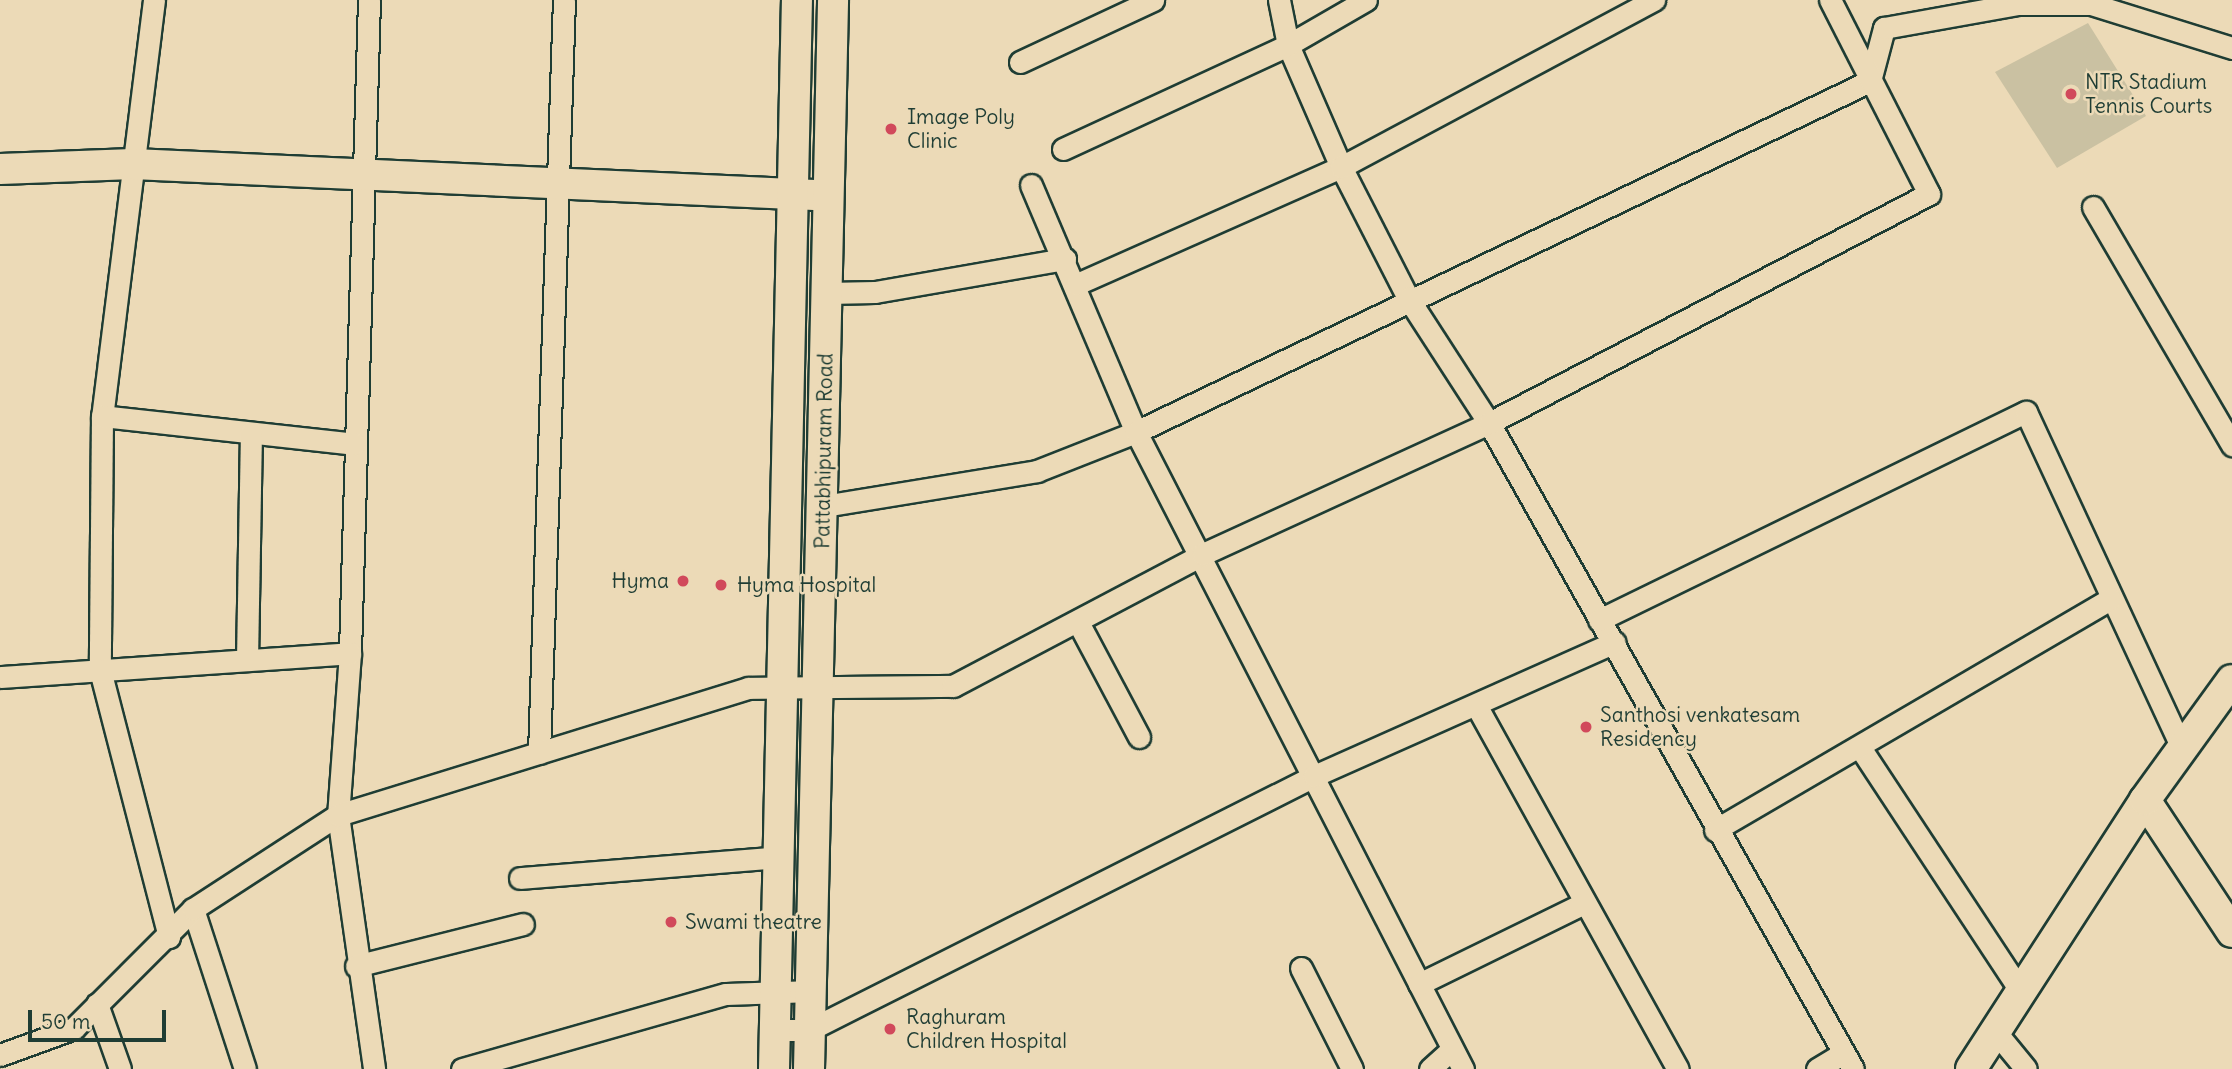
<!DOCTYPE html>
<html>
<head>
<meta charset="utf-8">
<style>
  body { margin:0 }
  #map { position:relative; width:2232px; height:1069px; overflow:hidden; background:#ecdab7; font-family:Delius,sans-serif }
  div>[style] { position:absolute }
  .green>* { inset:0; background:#cac1a2 }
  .roads { filter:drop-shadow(2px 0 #1f3d34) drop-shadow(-2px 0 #1f3d34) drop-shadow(0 2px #1f3d34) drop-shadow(0 -2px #1f3d34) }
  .street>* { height:21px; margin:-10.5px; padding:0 10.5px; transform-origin:10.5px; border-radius:10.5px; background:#ecdab7 }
  .secondary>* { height:30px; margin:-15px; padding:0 15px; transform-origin:15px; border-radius:15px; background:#ecdab7 }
  .dots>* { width:19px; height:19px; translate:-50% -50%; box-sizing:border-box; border:4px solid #ecdab7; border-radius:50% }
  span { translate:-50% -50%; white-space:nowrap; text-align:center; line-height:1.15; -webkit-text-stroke:5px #ecdab7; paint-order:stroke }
  .poi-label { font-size:21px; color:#1f3d34 }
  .left { translate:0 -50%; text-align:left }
  .right { translate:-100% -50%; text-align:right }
  .street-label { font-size:21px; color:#1f3d34 }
  .scale { position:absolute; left:28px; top:1010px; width:138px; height:32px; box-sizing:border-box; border:4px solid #1f3d34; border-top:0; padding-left:9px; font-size:21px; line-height:24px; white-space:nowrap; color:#1f3d34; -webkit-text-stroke:5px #ecdab7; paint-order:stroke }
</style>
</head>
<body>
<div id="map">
  <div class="green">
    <div style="clip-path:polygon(2088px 23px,2146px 116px,2057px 168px,1995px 72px)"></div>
  </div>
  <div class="roads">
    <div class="street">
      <div style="left:154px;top:0;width:419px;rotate:97.1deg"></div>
      <div style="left:102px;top:416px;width:254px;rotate:90.5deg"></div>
      <div style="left:100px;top:670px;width:276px;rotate:75.5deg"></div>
      <div style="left:369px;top:0;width:653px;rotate:91.67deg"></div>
      <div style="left:350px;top:653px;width:162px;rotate:94.2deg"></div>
      <div style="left:338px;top:815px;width:257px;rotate:81.9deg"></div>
      <div style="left:1279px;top:0;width:46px;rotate:78.7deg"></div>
      <div style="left:1288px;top:45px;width:133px;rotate:66.5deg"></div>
      <div style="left:1341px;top:167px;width:147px;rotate:62.9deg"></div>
      <div style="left:1408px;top:298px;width:149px;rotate:57.1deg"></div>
      <div style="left:1489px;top:423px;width:741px;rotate:60.6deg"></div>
      <div style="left:1020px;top:62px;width:147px;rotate:-25deg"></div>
      <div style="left:1063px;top:149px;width:248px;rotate:-24.8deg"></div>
      <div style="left:1288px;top:45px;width:90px;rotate:-30deg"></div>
      <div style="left:1031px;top:185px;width:268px;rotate:67deg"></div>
      <div style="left:1136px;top:432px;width:716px;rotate:62.83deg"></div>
      <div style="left:2093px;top:207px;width:276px;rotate:59.7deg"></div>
      <div style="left:1077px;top:284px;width:289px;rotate:-23.9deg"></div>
      <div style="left:1341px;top:167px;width:355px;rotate:-28.1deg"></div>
      <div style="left:827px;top:293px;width:48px;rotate:-1.2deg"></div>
      <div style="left:875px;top:292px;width:193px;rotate:-9.9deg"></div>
      <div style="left:102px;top:416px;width:254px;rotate:6.3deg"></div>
      <div style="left:824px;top:506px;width:216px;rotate:-9.3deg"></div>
      <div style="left:1037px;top:471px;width:106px;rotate:-21.5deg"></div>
      <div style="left:1136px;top:432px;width:814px;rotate:-25.56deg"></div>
      <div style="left:1870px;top:81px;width:55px;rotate:-75.2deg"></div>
      <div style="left:1884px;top:28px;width:135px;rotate:-10.2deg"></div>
      <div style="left:2017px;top:4px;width:74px"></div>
      <div style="left:2091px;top:4px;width:148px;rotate:17.3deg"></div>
      <div style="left:1599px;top:620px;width:475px;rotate:-26deg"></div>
      <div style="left:2026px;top:412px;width:373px;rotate:65.1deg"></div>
      <div style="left:1079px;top:624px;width:128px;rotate:62deg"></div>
      <div style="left:247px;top:660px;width:227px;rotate:-89deg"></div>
      <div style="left:0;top:677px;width:351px;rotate:-3.9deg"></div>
      <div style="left:1476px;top:705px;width:416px;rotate:61deg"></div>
      <div style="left:1861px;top:749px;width:287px;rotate:56.6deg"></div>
      <div style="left:539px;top:753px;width:753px;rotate:-88.1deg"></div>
      <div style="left:1715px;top:830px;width:458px;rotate:-30.3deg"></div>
      <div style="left:520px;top:878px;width:262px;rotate:-4.6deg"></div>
      <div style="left:193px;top:909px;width:168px;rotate:72deg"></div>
      <div style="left:356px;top:966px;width:172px;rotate:-14.1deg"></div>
      <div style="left:1301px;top:968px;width:113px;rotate:63.2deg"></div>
      <div style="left:1419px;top:984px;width:182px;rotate:-26.1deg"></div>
      <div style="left:97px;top:1004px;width:69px;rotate:70.5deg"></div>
      <div style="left:775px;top:1030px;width:34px"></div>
      <div style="left:809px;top:1030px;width:565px;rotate:-26.7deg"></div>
      <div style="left:1314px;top:776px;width:329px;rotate:-24deg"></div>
      <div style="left:1994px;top:1030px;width:50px;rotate:50.6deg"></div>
      <div style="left:0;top:1055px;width:79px;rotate:-20deg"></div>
      <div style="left:74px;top:1028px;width:168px;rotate:-45deg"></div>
      <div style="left:193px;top:909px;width:173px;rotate:-33deg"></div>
      <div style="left:338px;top:815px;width:429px;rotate:-17.2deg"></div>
      <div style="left:748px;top:688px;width:205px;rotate:-0.6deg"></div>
      <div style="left:953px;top:686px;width:283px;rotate:-27.8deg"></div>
      <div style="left:1203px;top:554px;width:315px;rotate:-24.6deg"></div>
      <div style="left:1489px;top:423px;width:496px;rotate:-27.5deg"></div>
      <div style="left:1929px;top:194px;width:218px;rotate:-117deg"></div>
      <div style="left:462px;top:1069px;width:274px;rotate:-15.9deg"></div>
      <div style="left:726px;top:994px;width:86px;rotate:-2deg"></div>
      <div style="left:1430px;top:1069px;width:28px;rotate:-42deg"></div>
      <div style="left:1817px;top:1069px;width:31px;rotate:-31deg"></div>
    </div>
    <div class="secondary">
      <div style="left:0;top:169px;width:133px;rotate:-2.2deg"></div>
      <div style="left:133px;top:164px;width:682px;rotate:2.61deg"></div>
      <div style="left:2145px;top:800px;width:158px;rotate:56.6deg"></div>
      <div style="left:774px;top:1069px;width:1069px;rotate:-88.77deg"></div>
      <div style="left:809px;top:1069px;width:1069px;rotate:-88.71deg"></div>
      <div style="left:1971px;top:1069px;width:320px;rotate:-57.1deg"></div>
      <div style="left:2145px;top:800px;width:148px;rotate:-54.1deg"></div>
    </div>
  </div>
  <div class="dots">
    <div style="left:2071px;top:94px;background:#d1495b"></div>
    <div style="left:891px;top:129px;background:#d1495b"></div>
    <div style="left:683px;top:581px;background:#d1495b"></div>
    <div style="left:721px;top:585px;background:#d1495b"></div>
    <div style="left:1586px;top:727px;background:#d1495b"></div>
    <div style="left:671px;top:922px;background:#d1495b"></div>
    <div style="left:890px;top:1029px;background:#d1495b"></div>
  </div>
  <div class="poi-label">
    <span class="left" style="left:2085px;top:94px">NTR Stadium<br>Tennis Courts</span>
    <span class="left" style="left:907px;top:129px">Image Poly<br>Clinic</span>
    <span class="right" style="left:669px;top:581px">Hyma</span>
    <span class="left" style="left:737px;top:585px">Hyma Hospital</span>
    <span class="left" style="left:1600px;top:727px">Santhosi venkatesam<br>Residency</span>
    <span class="left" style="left:685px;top:922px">Swami theatre</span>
    <span class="left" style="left:906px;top:1029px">Raghuram<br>Children Hospital</span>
  </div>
  <div class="street-label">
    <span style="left:824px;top:451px;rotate:-89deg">Pattabhipuram Road</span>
  </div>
  <div class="scale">50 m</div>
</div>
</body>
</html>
